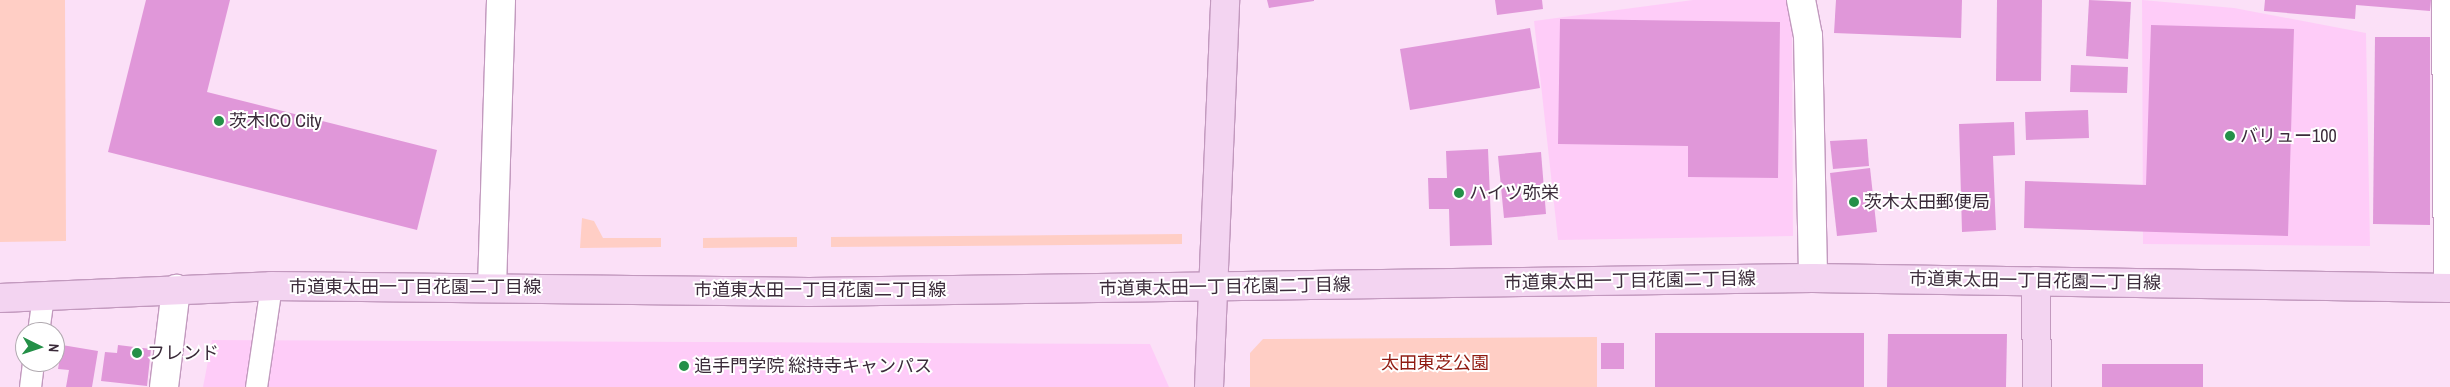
<!DOCTYPE html>
<html>
<head>
<meta charset="utf-8">
<style>
  body { margin:0 }
  #map { position:relative; width:2450px; height:387px; overflow:hidden; background:#fbe0f7; font-family:"Archivo Narrow","Noto Sans JP",sans-serif }
  div>[style] { position:absolute }
  .built>* { inset:0; background:#feccf8 }
  .green>* { inset:0; background:#ffcec5 }
  .building>* { inset:0; background:#e097d9 }
  .roads { filter:drop-shadow(1px 0 #c299be) drop-shadow(-1px 0 #c299be) drop-shadow(0 1px #c299be) drop-shadow(0 -1px #c299be) }
  .lane>* { height:21px; margin:-10.5px; padding:0 10.5px; transform-origin:10.5px; border-radius:10.5px; background:#fff }
  .street>* { height:28px; margin:-14px; padding:0 14px; transform-origin:14px; border-radius:14px; background:#fff }
  .secondary>* { height:28px; margin:-14px; padding:0 14px; transform-origin:14px; border-radius:14px; background:#f3d4f1 }
  .dots>* { width:14px; height:14px; translate:-50% -50%; box-sizing:border-box; border:2px solid #fff; border-radius:50% }
  span { translate:-50% -50%; white-space:nowrap; text-align:center; line-height:1.15; -webkit-text-stroke:4px #fff; paint-order:stroke }
  .poi-label { font-size:18px; color:#3b2b3a }
  .left { translate:0 -50%; text-align:left }
  .street-label { font-size:18px; color:#3b2b3a }
  .park-label { font-size:18px; color:#8f1a11 }
  .north { position:absolute; left:15px; top:322px; width:50px; height:50px; box-sizing:border-box; background:#fff; border:1px solid #b1aab0; border-radius:50%; rotate:94deg; font-size:14px; font-weight:700; line-height:20px; text-align:center; color:#3b2b3a }
  .north::after { content:''; display:block; margin:auto; width:18px; height:22px; background:#249048; clip-path:polygon(50% 0,100% 100%,50% 72%,0 100%) }
</style>
</head>
<body>
<div id="map">
  <div class="built">
    <div style="clip-path:polygon(1693px 0,1786px 0,1792px 12px,1793px 236px,1558px 240px,1534px 21px)"></div>
    <div style="clip-path:polygon(2142px 0,2234px 8px,2366px 33px,2370px 246px,2143px 244px)"></div>
    <div style="clip-path:polygon(212px 340px,1150px 344px,1169px 387px,203px 387px)"></div>
  </div>
  <div class="green">
    <div style="clip-path:polygon(0 0,65px 0,66px 241px,0 242px)"></div>
    <div style="clip-path:polygon(582px 218px,594px 221px,603px 238px,661px 238px,661px 247px,580px 248px)"></div>
    <div style="clip-path:polygon(1182px 234px,1182px 244px,831px 247px,831px 237px)"></div>
    <div style="clip-path:polygon(797px 237px,797px 247px,703px 248px,703px 238px)"></div>
    <div style="clip-path:polygon(1597px 337px,1597px 387px,1250px 387px,1250px 353px,1263px 339px)"></div>
  </div>
  <div class="building">
    <div style="clip-path:polygon(146px 0,230px 0,207px 92px,437px 150px,417px 230px,108px 152px)"></div>
    <div style="clip-path:polygon(1267px 0,1314px 0,1314px 1px,1269px 8px)"></div>
    <div style="clip-path:polygon(1495px 0,1542px 0,1543px 9px,1497px 15px)"></div>
    <div style="clip-path:polygon(1836px 0,1962px 0,1961px 38px,1834px 33px)"></div>
    <div style="clip-path:polygon(1997px 0,2042px 0,2041px 81px,1996px 81px)"></div>
    <div style="clip-path:polygon(2089px 0,2131px 2px,2128px 59px,2086px 56px)"></div>
    <div style="clip-path:polygon(2265px 0,2431px 0,2430px 11px,2356px 5px,2355px 19px,2264px 11px)"></div>
    <div style="clip-path:polygon(1560px 19px,1780px 22px,1778px 178px,1688px 177px,1688px 146px,1558px 144px)"></div>
    <div style="clip-path:polygon(2151px 25px,2294px 29px,2288px 236px,2024px 228px,2025px 181px,2146px 185px)"></div>
    <div style="clip-path:polygon(1530px 28px,1540px 88px,1410px 110px,1400px 49px)"></div>
    <div style="clip-path:polygon(2375px 37px,2430px 37px,2430px 225px,2373px 224px)"></div>
    <div style="clip-path:polygon(2071px 65px,2128px 67px,2127px 93px,2070px 92px)"></div>
    <div style="clip-path:polygon(2088px 110px,2089px 138px,2026px 140px,2025px 112px)"></div>
    <div style="clip-path:polygon(2014px 122px,2015px 155px,1993px 156px,1996px 230px,1962px 232px,1959px 124px)"></div>
    <div style="clip-path:polygon(1867px 139px,1869px 166px,1833px 169px,1830px 141px)"></div>
    <div style="clip-path:polygon(1488px 149px,1492px 245px,1450px 246px,1449px 209px,1429px 209px,1428px 178px,1447px 178px,1446px 151px)"></div>
    <div style="clip-path:polygon(1541px 152px,1546px 214px,1504px 218px,1498px 156px)"></div>
    <div style="clip-path:polygon(1870px 168px,1877px 232px,1837px 236px,1830px 173px)"></div>
    <div style="clip-path:polygon(1655px 333px,1864px 333px,1864px 387px,1655px 387px)"></div>
    <div style="clip-path:polygon(1888px 334px,2007px 334px,2006px 387px,1887px 387px)"></div>
    <div style="clip-path:polygon(1601px 343px,1624px 343px,1624px 369px,1601px 369px)"></div>
    <div style="clip-path:polygon(62px 345px,98px 351px,92px 387px,66px 387px,69px 370px,58px 369px)"></div>
    <div style="clip-path:polygon(118px 345px,151px 349px,147px 386px,101px 381px,105px 352px,117px 353px)"></div>
    <div style="clip-path:polygon(2102px 364px,2203px 364px,2203px 387px,2102px 387px)"></div>
  </div>
  <div class="roads">
    <div class="lane">
      <div style="left:38px;top:332px;width:36px;rotate:-82deg"></div>
      <div style="left:30px;top:387px;width:25px;rotate:-83deg"></div>
      <div style="left:256px;top:387px;width:102px;rotate:-81.6deg"></div>
    </div>
    <div class="street">
      <div style="left:1801px;top:0;width:36px;rotate:79deg"></div>
      <div style="left:1808px;top:35px;width:243px;rotate:88.8deg"></div>
      <div style="left:2446px;top:0;width:288px;rotate:89.6deg"></div>
      <div style="left:492px;top:287px;width:287px;rotate:-88.2deg"></div>
      <div style="left:164px;top:387px;width:99px;rotate:-83deg"></div>
    </div>
    <div class="secondary">
      <div style="left:2036px;top:281px;width:106px;rotate:89.5deg"></div>
      <div style="left:0;top:298px;width:271px;rotate:-2.5deg"></div>
      <div style="left:271px;top:286px;width:538px;rotate:0.64deg"></div>
      <div style="left:809px;top:292px;width:1004px;rotate:-0.8deg"></div>
      <div style="left:1813px;top:278px;width:637px;rotate:0.9deg"></div>
      <div style="left:1209px;top:387px;width:387px;rotate:-87.6deg"></div>
    </div>
  </div>
  <div class="dots">
    <div style="left:219px;top:121px;background:#249048"></div>
    <div style="left:2230px;top:136px;background:#249048"></div>
    <div style="left:1459px;top:193px;background:#249048"></div>
    <div style="left:1854px;top:202px;background:#249048"></div>
    <div style="left:137px;top:353px;background:#249048"></div>
    <div style="left:684px;top:366px;background:#249048"></div>
  </div>
  <div class="poi-label">
    <span class="left" style="left:229px;top:121px">茨木ICO City</span>
    <span class="left" style="left:2240px;top:136px">バリュー100</span>
    <span class="left" style="left:1469px;top:193px">ハイツ弥栄</span>
    <span class="left" style="left:1864px;top:202px">茨木太田郵便局</span>
    <span class="left" style="left:147px;top:353px">フレンド</span>
    <span class="left" style="left:694px;top:366px">追手門学院 総持寺キャンパス</span>
  </div>
  <div class="street-label">
    <span style="left:1630px;top:281px;rotate:-1deg">市道東太田一丁目花園二丁目線</span>
    <span style="left:2035px;top:281px;rotate:1deg">市道東太田一丁目花園二丁目線</span>
    <span style="left:415px;top:287px">市道東太田一丁目花園二丁目線</span>
    <span style="left:1225px;top:287px;rotate:-1deg">市道東太田一丁目花園二丁目線</span>
    <span style="left:820px;top:290px">市道東太田一丁目花園二丁目線</span>
  </div>
  <div class="park-label">
    <span style="left:1435px;top:363px">太田東芝公園</span>
  </div>
  <div class="north">N</div>
</div>
</body>
</html>
